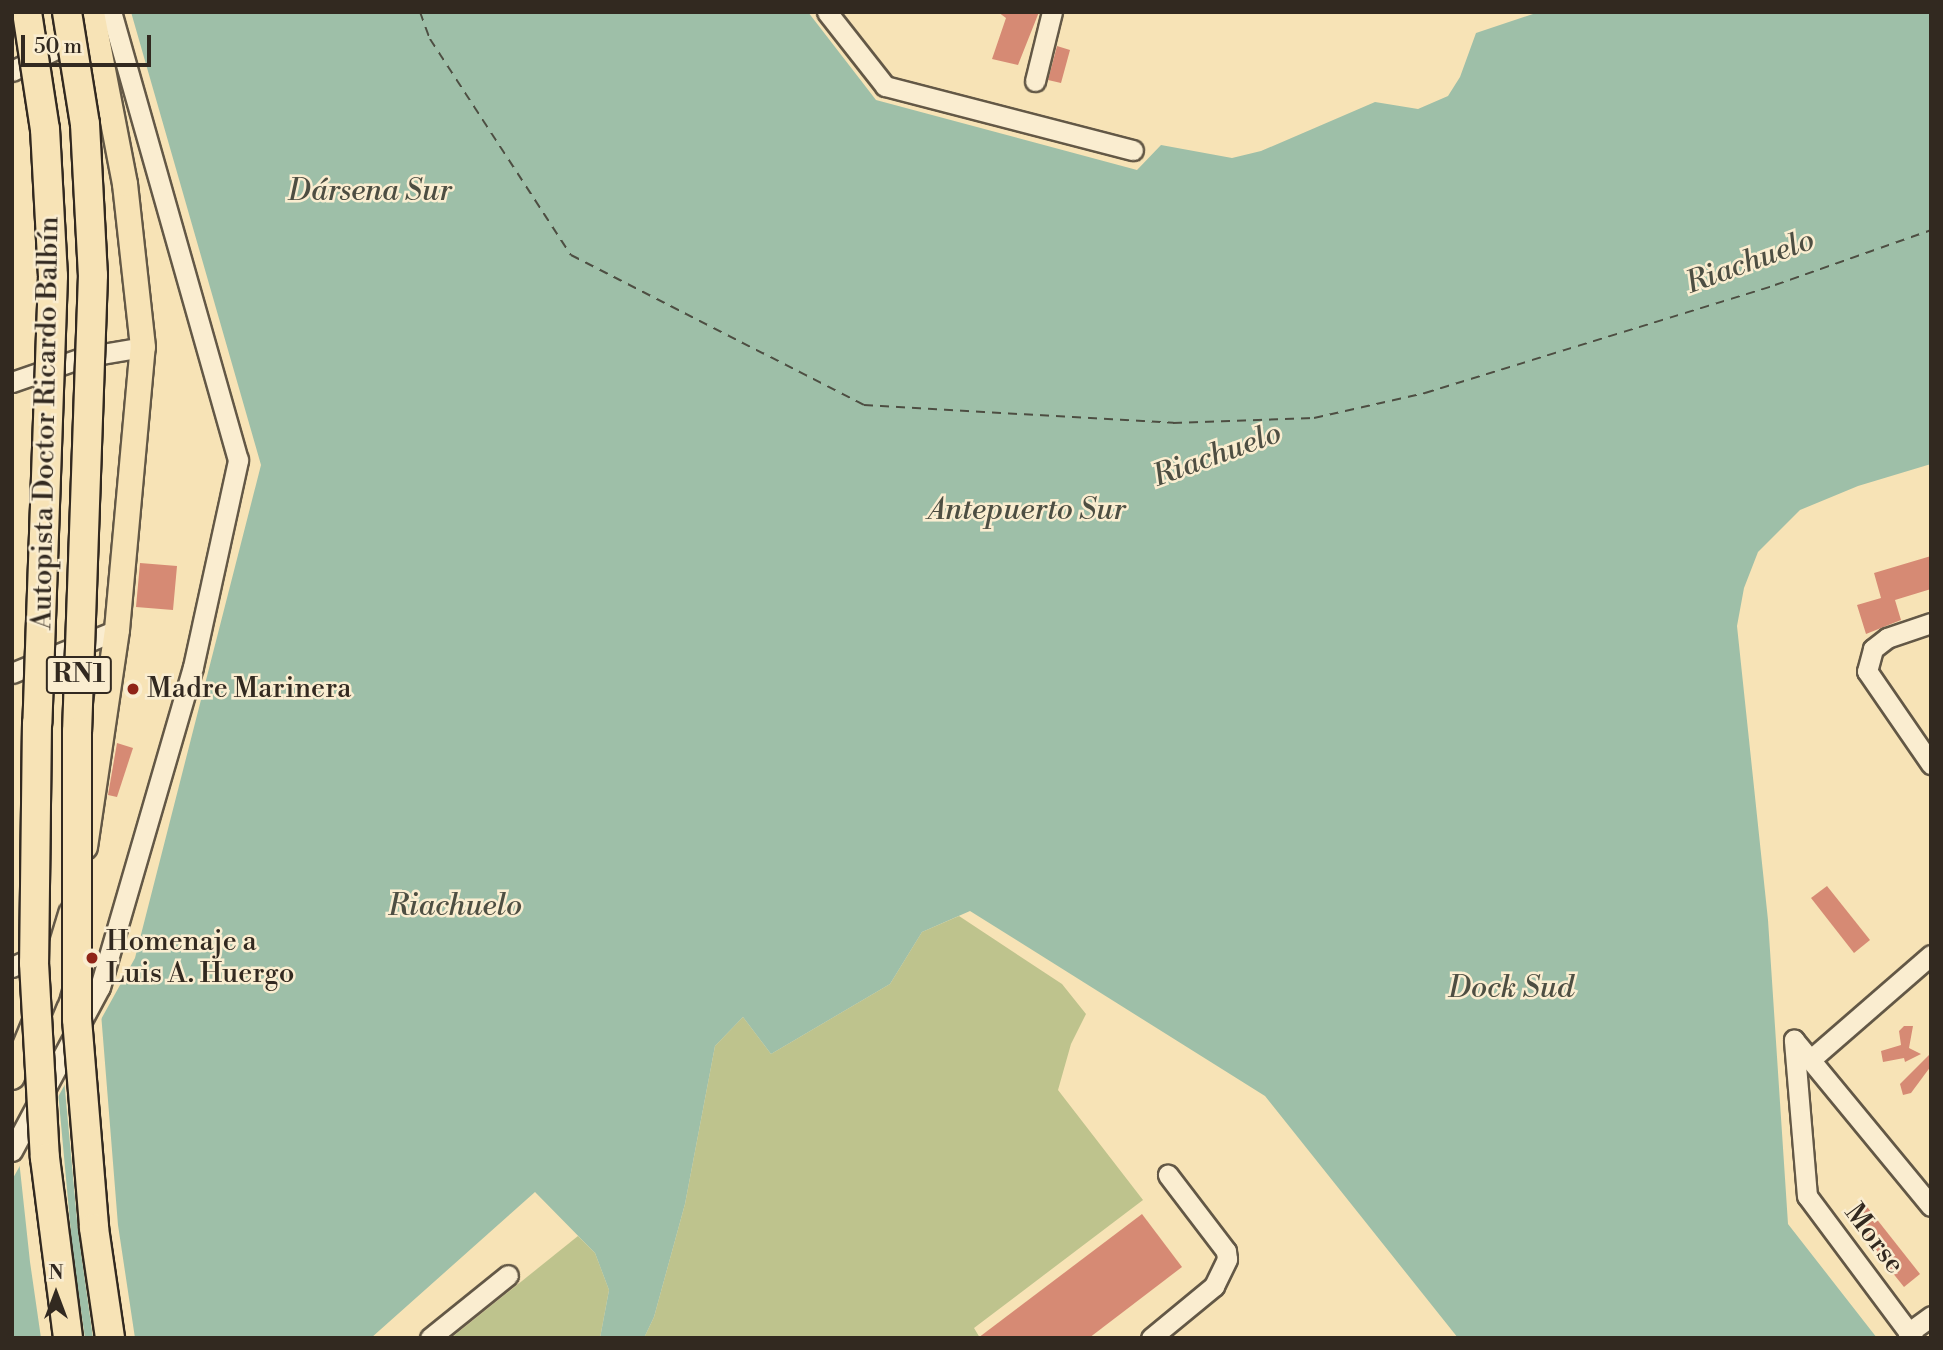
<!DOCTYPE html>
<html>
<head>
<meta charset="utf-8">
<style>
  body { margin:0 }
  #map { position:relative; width:1943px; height:1350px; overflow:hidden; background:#f7e3b6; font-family:"Libre Bodoni",serif }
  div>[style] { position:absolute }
  .green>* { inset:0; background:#bec38d }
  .water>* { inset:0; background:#9ebfa8 }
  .pier>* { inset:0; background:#f7e3b6 }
  .ferry>* { height:2px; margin-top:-1px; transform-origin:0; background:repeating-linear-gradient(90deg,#4d4e42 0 9px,transparent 0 16px) }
  .building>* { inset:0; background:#d68a74 }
  .roads { filter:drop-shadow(2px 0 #635846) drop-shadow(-2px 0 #635846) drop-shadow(0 2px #635846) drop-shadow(0 -2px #635846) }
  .minor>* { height:19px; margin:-9.5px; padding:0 9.5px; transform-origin:9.5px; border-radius:9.5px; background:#faedd0 }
  .major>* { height:24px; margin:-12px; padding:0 12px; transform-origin:12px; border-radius:12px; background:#f7e3b6 }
  .bridges { filter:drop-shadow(2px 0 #322920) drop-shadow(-2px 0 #322920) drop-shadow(0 2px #322920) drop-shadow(0 -2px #322920) }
  .highway-bridge>* { height:28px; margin:-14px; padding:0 14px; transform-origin:14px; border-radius:14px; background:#f7e3b6 }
  .dots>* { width:19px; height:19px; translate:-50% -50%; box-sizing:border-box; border:4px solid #faedd0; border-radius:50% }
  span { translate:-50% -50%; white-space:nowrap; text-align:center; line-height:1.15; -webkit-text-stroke:5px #faedd0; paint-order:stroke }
  .shield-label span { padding:2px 5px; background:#faedd0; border:2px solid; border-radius:5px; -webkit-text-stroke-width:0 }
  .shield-label { font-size:26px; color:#322920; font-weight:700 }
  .street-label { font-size:28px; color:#322920 }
  .poi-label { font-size:28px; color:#322920 }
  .left { translate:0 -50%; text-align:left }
  .water-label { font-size:30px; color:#4d4e42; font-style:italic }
  .frame { position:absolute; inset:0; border:14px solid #322920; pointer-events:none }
  .north { position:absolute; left:21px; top:1259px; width:70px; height:70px; -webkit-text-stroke:5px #faedd0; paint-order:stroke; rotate:0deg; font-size:19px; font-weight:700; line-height:28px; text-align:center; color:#322920 }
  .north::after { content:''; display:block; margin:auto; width:24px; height:32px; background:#322920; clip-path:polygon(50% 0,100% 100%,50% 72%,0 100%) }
  .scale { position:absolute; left:21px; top:35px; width:130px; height:32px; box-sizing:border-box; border:4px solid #322920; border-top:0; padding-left:9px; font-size:21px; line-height:24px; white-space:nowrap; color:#322920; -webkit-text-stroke:5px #faedd0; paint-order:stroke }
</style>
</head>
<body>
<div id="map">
  <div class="green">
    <div style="clip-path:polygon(959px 916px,1062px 984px,1086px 1014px,1071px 1044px,1058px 1090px,1143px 1200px,974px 1328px,980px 1338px,644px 1338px,654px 1317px,685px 1204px,715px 1046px,743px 1017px,771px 1054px,890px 984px,922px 932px)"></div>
    <div style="clip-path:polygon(578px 1236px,595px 1253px,609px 1290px,600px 1338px,451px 1338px)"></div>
  </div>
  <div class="water">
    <div style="clip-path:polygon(131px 12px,808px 12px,876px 100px,1137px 170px,1161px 145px,1232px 158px,1261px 151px,1375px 102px,1418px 109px,1448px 96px,1460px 77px,1476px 33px,1539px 12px,1931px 12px,1931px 464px,1858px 486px,1800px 510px,1758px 552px,1744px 588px,1737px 626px,1768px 920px,1788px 1224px,1877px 1338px,1458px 1338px,1265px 1096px,970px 911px,922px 932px,890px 984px,771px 1054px,743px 1017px,715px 1046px,685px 1204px,654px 1317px,644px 1338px,600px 1338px,609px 1290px,595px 1253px,535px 1192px,371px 1338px,12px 1338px,12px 1180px,135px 958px,261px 465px)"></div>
  </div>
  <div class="pier">
    <div style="clip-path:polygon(101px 1013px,118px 1225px,135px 1338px,93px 1338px,78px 1231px,64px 1079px)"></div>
    <div style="clip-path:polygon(58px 1091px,73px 1255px,85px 1338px,41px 1338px,30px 1262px,19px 1160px)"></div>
  </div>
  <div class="ferry">
    <div style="left:420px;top:12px;width:29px;rotate:70deg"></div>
    <div style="left:430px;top:39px;width:258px;rotate:56.9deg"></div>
    <div style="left:571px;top:255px;width:329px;rotate:27.1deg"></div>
    <div style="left:864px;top:405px;width:310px;rotate:3.3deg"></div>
    <div style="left:1173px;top:423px;width:141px;rotate:-2deg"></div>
    <div style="left:1314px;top:418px;width:114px;rotate:-12.7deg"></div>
    <div style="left:1425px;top:393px;width:366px;rotate:-17.1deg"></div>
    <div style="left:1775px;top:285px;width:165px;rotate:-19.4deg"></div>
  </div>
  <div class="building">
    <div style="clip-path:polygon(998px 12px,1039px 12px,1018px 65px,992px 59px,1006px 18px)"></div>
    <div style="clip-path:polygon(1057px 46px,1070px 50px,1061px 83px,1048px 80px)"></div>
    <div style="clip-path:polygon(1931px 556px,1931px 589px,1895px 600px,1901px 620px,1866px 634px,1857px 605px,1881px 598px,1874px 573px)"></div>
    <div style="clip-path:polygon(140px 563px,177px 566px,173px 610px,136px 607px)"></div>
    <div style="clip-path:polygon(117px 743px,133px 748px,117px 797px,108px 795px)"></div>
    <div style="clip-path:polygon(1827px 886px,1870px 940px,1854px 953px,1811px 898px)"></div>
    <div style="clip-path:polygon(1904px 1026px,1913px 1026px,1909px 1048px,1921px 1054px,1905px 1062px,1904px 1058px,1883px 1062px,1881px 1051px,1901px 1045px,1899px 1031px)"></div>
    <div style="clip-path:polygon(1931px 1053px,1931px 1066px,1911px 1093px,1903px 1095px,1900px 1084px)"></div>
    <div style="clip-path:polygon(1864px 1203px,1920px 1274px,1904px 1287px,1847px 1216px)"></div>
    <div style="clip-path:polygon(1142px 1214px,1182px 1267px,1089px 1338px,978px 1338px)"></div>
  </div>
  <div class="roads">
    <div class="minor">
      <div style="left:827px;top:12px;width:94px;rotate:51.9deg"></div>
      <div style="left:885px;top:86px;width:256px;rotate:14.5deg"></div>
      <div style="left:12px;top:71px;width:78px;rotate:-26.6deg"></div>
      <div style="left:1035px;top:81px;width:71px;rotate:-76.2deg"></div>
      <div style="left:12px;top:382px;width:76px;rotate:-19.1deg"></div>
      <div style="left:84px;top:357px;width:60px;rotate:-9.6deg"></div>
      <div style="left:1931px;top:623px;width:46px;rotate:161.2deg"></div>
      <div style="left:1887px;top:638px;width:18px;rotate:142deg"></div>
      <div style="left:1873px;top:649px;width:23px;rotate:105deg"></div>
      <div style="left:1867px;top:671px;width:113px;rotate:55.5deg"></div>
      <div style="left:12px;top:673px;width:113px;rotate:-22.3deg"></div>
      <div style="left:12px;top:967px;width:35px;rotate:-25deg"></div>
      <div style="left:1810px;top:1060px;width:160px;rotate:-41deg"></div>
      <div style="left:12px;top:1151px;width:186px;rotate:-61.8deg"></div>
      <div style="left:100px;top:987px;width:333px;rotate:-73.8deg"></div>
      <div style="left:193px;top:667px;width:212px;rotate:-77.7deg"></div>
      <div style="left:238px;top:460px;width:466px;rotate:-105.8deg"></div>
      <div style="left:1908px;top:1333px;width:29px;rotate:-36deg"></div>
      <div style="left:430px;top:1338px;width:100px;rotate:-38.9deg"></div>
      <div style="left:1151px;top:1338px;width:82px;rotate:-39.5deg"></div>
      <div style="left:1214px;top:1286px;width:30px;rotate:-64deg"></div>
      <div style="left:1227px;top:1259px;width:8px;rotate:-97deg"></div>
      <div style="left:1226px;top:1251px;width:96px;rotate:-127.3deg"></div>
      <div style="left:1913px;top:1338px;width:177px;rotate:-126.7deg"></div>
      <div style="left:1807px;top:1196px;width:157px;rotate:-94.8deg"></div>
      <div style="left:1794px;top:1040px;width:215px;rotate:50.5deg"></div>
    </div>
    <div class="major">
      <div style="left:85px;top:847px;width:219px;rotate:-81.6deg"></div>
      <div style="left:117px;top:630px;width:284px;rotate:-84.8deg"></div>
      <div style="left:143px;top:347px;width:164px;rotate:-96.3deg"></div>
      <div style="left:125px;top:184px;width:175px;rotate:-100.9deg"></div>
      <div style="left:12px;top:1077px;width:91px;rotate:-67.4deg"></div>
      <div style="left:47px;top:993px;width:83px;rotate:-73.1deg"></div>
    </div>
  </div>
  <div class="bridges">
    <div class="highway-bridge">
      <div style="left:27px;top:12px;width:118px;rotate:81.3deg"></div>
      <div style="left:45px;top:129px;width:147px;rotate:86.9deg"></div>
      <div style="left:53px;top:276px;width:447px;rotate:92deg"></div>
      <div style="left:37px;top:723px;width:240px;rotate:90.7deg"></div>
      <div style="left:34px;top:963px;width:195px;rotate:86.8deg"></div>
      <div style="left:45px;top:1158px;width:181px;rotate:82.7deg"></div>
      <div style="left:67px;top:12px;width:113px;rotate:80.9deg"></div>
      <div style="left:85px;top:124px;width:151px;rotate:87deg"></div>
      <div style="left:93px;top:275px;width:457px;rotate:92deg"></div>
      <div style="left:77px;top:732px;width:287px;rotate:90deg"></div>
      <div style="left:77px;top:1019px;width:210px;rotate:85.3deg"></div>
      <div style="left:94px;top:1228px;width:111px;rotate:81.7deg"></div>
    </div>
  </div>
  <div class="dots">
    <div style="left:133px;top:689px;background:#8f2418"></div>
    <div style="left:92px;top:958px;background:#8f2418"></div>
  </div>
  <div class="shield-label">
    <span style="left:79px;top:675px">RN1</span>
  </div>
  <div class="street-label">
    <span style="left:46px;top:423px;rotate:-89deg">Autopista Doctor Ricardo Balbín</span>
    <span style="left:1874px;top:1239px;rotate:53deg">Morse</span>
  </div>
  <div class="poi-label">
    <span class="left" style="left:147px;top:689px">Madre Marinera</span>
    <span class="left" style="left:106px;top:958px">Homenaje a<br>Luis A. Huergo</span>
  </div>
  <div class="water-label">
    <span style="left:370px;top:191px">Dársena Sur</span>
    <span style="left:1750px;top:262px;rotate:-20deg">Riachuelo</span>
    <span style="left:1217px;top:455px;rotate:-20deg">Riachuelo</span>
    <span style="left:1027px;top:510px">Antepuerto Sur</span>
    <span style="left:455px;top:906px">Riachuelo</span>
    <span style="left:1511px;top:988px">Dock Sud</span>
  </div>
  <div class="frame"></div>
  <div class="north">N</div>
  <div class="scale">50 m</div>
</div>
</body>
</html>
